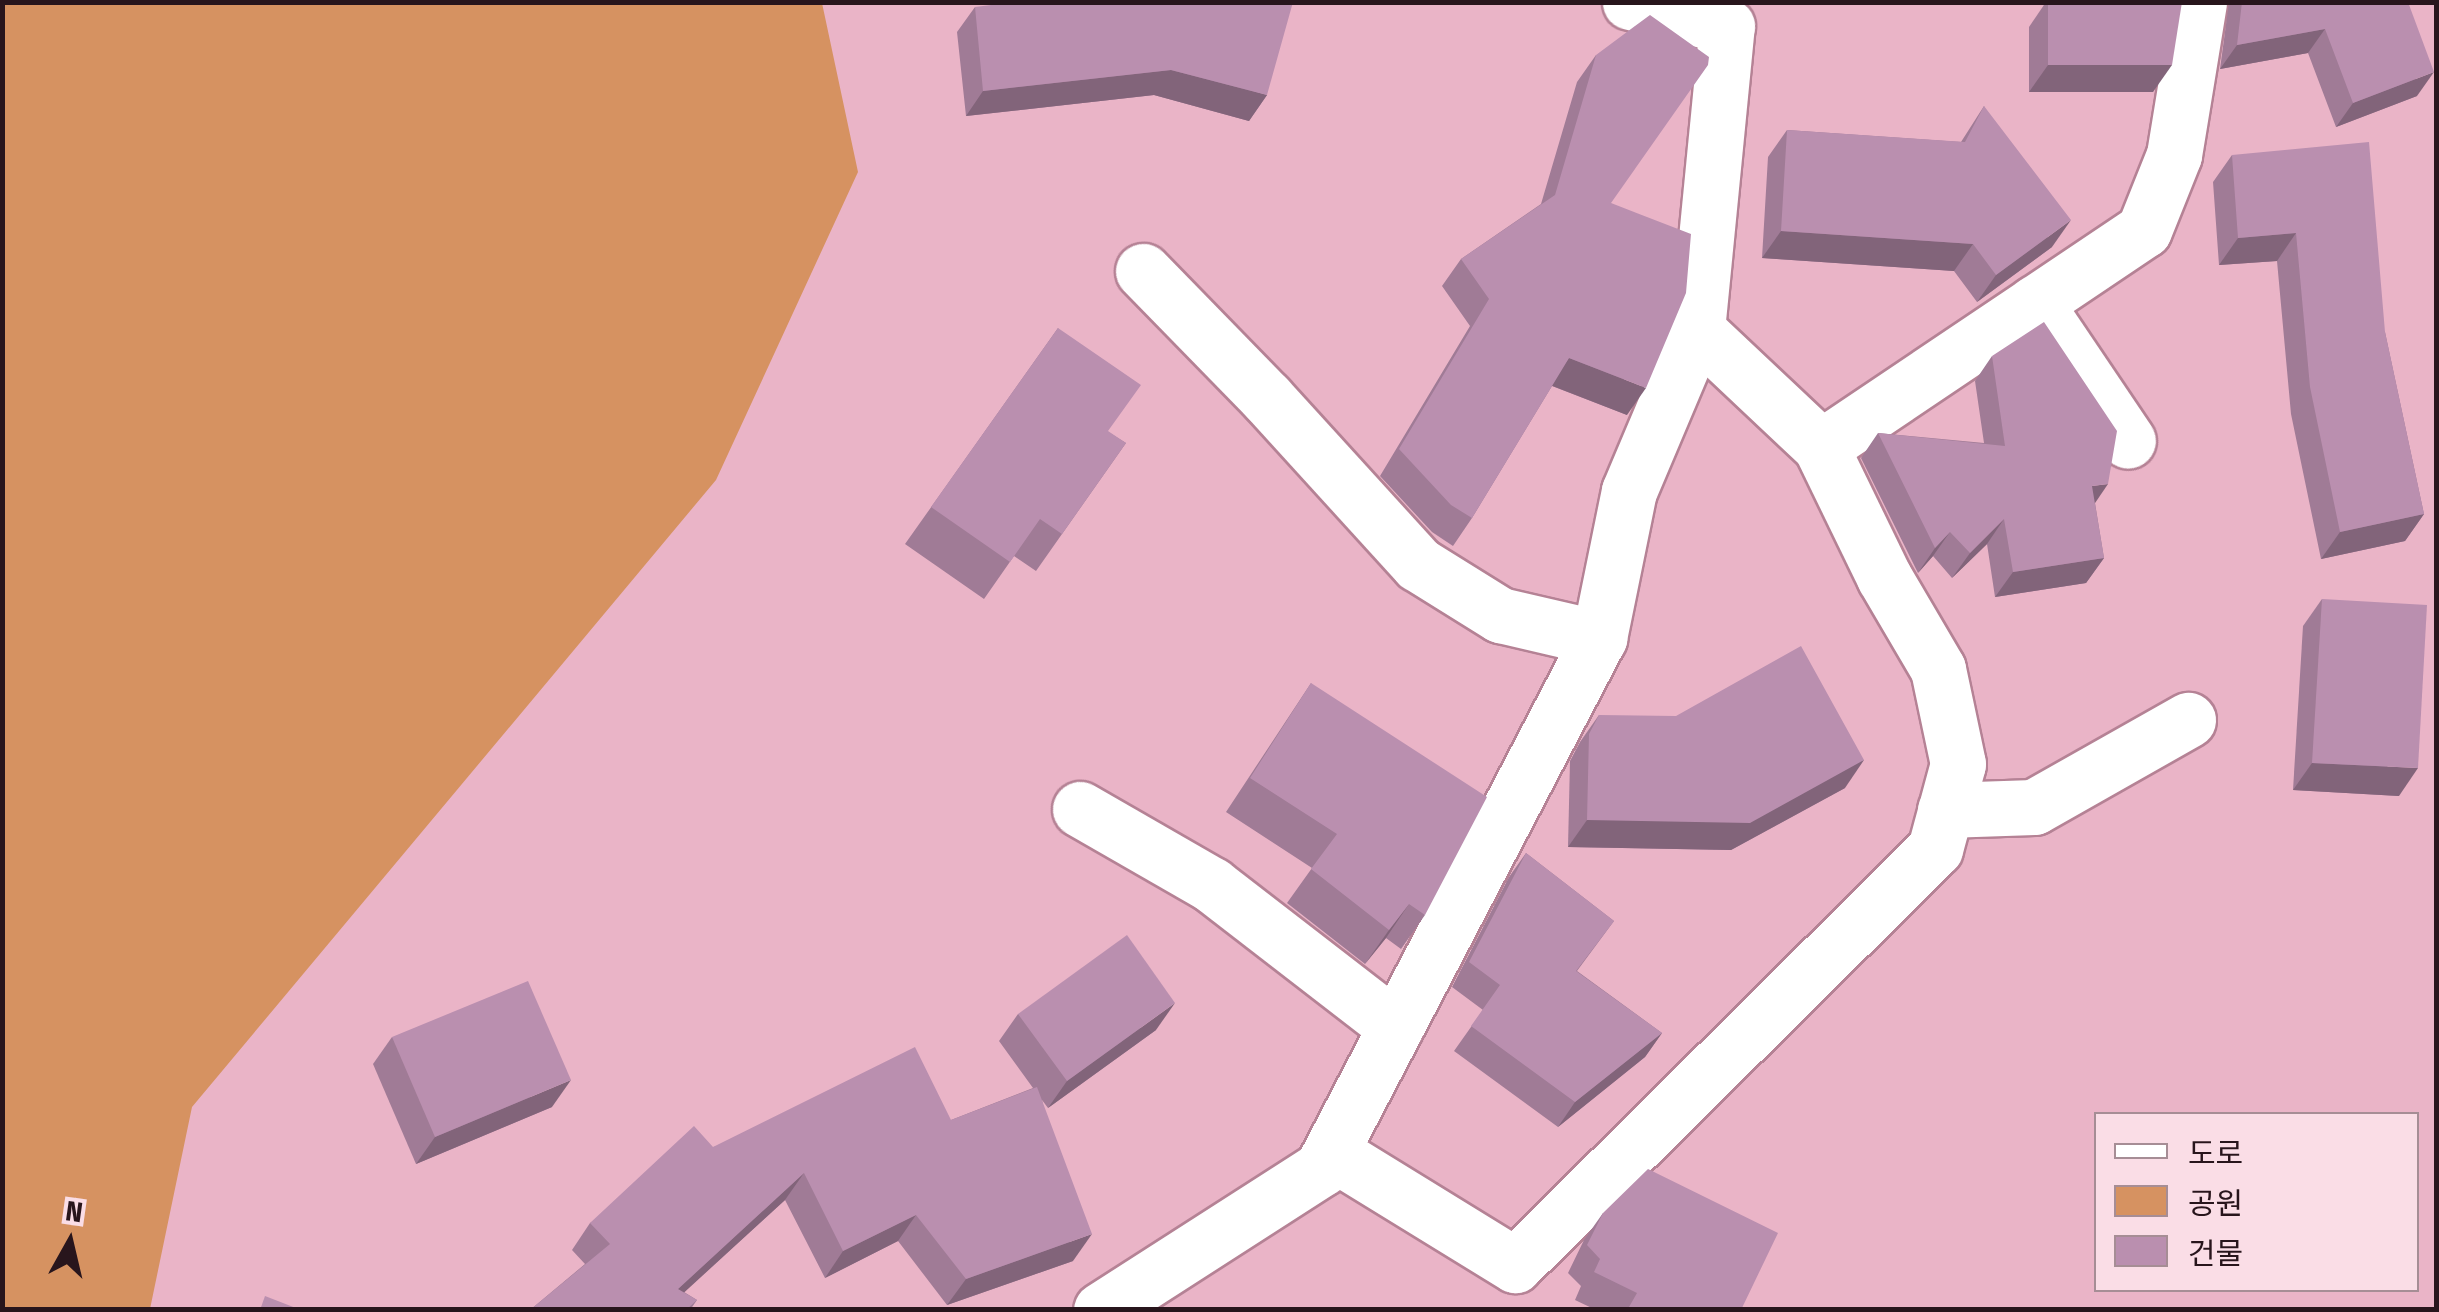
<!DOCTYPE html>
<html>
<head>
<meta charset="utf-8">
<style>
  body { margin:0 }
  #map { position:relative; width:2439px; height:1312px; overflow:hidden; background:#eab4c7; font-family:"Fira Sans Condensed","Noto Sans KR",sans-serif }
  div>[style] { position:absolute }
  .green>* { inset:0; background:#d69261 }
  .roads { filter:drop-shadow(2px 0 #b58295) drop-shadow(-2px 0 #b58295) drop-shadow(0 2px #b58295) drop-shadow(0 -2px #b58295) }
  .minor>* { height:55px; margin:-27.5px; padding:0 27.5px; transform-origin:27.5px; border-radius:27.5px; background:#fff }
  .wall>* { inset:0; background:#a07b96 }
  .shaded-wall>* { inset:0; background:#82647a }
  .building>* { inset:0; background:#ba8faf }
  span { translate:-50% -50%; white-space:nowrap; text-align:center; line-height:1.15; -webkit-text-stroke:9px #fadde6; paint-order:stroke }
  .frame { position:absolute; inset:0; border:5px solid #28151c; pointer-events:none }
  .legend { position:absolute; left:2094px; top:1112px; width:325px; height:180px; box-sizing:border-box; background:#fadde6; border:2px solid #a68d95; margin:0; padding:12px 18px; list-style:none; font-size:30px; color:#28151c }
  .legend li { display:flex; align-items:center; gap:20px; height:50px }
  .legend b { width:50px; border:2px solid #a68d95 }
  .north { position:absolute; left:20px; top:1192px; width:100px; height:100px; -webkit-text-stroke:8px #fadde6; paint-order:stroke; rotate:8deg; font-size:28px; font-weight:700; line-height:40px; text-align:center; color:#28151c }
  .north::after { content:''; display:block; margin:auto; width:35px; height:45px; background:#28151c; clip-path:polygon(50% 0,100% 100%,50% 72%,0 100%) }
</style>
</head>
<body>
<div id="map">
  <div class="green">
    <div style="clip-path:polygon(3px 2px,822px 3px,858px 172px,716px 480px,192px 1107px,150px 1309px,3px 1309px)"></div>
  </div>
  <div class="roads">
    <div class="minor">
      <div style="left:1143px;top:271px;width:177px;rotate:45.7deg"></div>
      <div style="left:1267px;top:398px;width:224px;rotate:47.7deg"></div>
      <div style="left:1418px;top:564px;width:97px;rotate:31.9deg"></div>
      <div style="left:1500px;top:615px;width:102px;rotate:13.1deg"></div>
      <div style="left:2035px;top:303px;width:166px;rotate:56deg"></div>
      <div style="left:1697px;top:330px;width:170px;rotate:43.3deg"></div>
      <div style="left:1821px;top:447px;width:389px;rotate:-33.9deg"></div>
      <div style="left:2144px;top:230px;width:81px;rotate:-68.2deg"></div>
      <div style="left:2174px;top:155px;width:155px;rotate:-80.7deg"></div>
      <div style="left:1080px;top:809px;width:152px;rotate:29.9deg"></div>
      <div style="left:1212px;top:885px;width:232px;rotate:37.7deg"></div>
      <div style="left:1945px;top:810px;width:89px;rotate:-1.9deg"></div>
      <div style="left:2034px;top:807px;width:177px;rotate:-29.5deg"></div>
      <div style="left:1331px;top:1152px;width:216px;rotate:31.6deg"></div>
      <div style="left:1515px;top:1265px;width:591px;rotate:-44.73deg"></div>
      <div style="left:1935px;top:849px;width:88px;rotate:-74.9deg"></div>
      <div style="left:1958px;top:764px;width:97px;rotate:-101.9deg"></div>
      <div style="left:1938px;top:669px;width:107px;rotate:-120.4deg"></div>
      <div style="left:1884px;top:577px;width:144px;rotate:-115.9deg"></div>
      <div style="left:1101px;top:1310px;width:263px;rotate:-32.7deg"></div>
      <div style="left:1322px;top:1168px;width:598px;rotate:-62.41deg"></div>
      <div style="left:1599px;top:638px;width:150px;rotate:-78.5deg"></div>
      <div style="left:1629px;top:491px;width:175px;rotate:-67.1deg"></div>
      <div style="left:1697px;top:330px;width:305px;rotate:-84.4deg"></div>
      <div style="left:1727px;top:26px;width:100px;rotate:-166.1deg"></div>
    </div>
  </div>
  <div class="wall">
    <div style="clip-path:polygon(2046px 2px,2182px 2px,2153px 92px,2029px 92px,2029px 27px)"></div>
    <div style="clip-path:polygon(2229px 2px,2408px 2px,2417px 96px,2336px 127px,2308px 53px,2220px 69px)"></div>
    <div style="clip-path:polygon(975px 7px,1267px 95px,1249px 121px,1154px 95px,966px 116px,957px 32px)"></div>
    <div style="clip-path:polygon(1596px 55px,1611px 203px,1627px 415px,1552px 386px,1472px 518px,1453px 546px,1432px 532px,1380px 476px,1470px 326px,1442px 286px,1461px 259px,1541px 204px,1577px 82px)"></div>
    <div style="clip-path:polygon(1984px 106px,2052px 247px,1977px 302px,1954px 271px,1762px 258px,1768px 157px,1787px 130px,1961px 142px)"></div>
    <div style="clip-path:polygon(2232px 155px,2385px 332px,2424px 514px,2405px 541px,2321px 559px,2291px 414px,2277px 261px,2219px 265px,2213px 182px)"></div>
    <div style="clip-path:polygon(1058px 328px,1108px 432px,1126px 443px,1036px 571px,1014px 556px,984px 599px,905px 544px)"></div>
    <div style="clip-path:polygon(1992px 356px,2095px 503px,2104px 558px,2086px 583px,1995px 597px,1987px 544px,1952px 578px,1933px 556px,1918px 573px,1861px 458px,1878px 433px,1984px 443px,1975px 381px)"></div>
    <div style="clip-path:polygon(2322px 599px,2399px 796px,2293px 790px,2303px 626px)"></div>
    <div style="clip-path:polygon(1311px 683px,1425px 915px,1401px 949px,1386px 938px,1365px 964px,1287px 903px,1312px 868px,1226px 812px)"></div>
    <div style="clip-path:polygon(1599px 715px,1845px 788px,1731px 850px,1568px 847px,1570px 761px,1580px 742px)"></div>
    <div style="clip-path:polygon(1526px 853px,1614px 921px,1577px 971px,1662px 1033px,1645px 1057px,1558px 1127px,1454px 1051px,1483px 1010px,1452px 987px,1509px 877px)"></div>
    <div style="clip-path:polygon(1018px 1014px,1156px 1030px,1048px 1108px,1042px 1100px,1073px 1261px,947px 1305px,898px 1241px,825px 1278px,785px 1200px,684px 1292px,697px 1300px,690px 1310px,530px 1310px,585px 1264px,572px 1250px,590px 1223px,713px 1147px,951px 1120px,1033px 1088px,999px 1041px)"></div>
    <div style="clip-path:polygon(392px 1037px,552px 1107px,416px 1164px,373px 1064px)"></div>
    <div style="clip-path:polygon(1603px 1213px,1741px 1310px,1596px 1310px,1575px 1300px,1581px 1286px,1568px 1273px,1584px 1240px)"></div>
  </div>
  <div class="shaded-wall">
    <div style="clip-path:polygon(2325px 29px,2308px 53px,2220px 69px,2237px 45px)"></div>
    <div style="clip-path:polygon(2048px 65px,2172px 65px,2153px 92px,2029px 92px)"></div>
    <div style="clip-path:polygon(1171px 70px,1267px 95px,1249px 121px,1154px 95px,966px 116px,983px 91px)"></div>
    <div style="clip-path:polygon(2434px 72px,2417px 96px,2336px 127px,2353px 103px)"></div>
    <div style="clip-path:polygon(2071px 220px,2052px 247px,1977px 302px,1996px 275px)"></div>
    <div style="clip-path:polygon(1781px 231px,1973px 244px,1954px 271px,1762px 258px)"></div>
    <div style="clip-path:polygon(2296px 233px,2277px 261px,2219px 265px,2238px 238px)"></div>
    <div style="clip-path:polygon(1569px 358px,1646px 388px,1627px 415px,1550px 385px)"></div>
    <div style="clip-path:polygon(2108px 484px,2091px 509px,2092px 486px)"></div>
    <div style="clip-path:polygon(2424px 514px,2405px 541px,2321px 559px,2340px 532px)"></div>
    <div style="clip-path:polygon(2004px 519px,1987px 544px,1952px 578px,1970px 553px)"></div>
    <div style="clip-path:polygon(1950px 532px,1933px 556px,1918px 573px,1935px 548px)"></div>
    <div style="clip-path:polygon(2104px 558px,2086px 583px,1995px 597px,2013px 572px)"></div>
    <div style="clip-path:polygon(1864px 760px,1845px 788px,1731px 850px,1568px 847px,1587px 820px)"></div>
    <div style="clip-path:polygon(2312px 763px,2418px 768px,2399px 796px,2293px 790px)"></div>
    <div style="clip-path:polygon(1409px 904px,1386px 938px,1365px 964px,1389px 930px)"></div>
    <div style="clip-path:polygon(1175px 1003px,1156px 1030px,1048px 1108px,1067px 1081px)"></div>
    <div style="clip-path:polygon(1662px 1033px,1645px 1057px,1558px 1127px,1575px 1102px)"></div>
    <div style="clip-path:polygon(571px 1080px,552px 1107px,416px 1164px,435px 1137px)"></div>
    <div style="clip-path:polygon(804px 1173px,785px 1200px,665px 1310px,678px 1289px)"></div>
    <div style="clip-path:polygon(916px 1215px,898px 1241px,825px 1278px,843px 1251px)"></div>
    <div style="clip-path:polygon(1092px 1234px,1073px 1261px,947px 1305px,966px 1279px)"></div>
  </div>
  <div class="building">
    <div style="clip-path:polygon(1015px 2px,1293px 2px,1267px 95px,1171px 70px,983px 91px,975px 7px)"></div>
    <div style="clip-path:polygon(2048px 2px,2182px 2px,2172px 65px,2048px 65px)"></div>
    <div style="clip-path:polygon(2242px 2px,2408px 2px,2434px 72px,2353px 103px,2325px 29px,2237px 45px)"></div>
    <div style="clip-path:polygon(1650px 15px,1709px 57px,1708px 65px,1611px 203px,1691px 234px,1686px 293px,1646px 388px,1569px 358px,1472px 518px,1451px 505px,1399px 449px,1489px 299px,1461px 259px,1555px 195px,1596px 55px)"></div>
    <div style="clip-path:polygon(1984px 106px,2071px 220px,1996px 275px,1973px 244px,1781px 231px,1787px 130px,1965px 142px)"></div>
    <div style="clip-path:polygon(2369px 142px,2385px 332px,2424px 514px,2340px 532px,2310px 387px,2296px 233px,2238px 238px,2232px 155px)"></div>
    <div style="clip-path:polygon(2044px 322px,2117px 431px,2108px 484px,2092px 486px,2104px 558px,2013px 572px,2004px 519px,1970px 553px,1950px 532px,1935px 548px,1878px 433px,2005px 446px,1992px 356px)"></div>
    <div style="clip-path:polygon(1058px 328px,1141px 385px,1108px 431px,1126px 443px,1062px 534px,1040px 519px,1010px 562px,931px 507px)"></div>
    <div style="clip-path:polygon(2322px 599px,2427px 605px,2418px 768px,2312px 763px)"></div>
    <div style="clip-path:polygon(1801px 646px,1864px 760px,1750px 823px,1587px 820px,1589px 734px,1599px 715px,1676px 716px)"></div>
    <div style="clip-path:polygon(1311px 683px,1487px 797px,1425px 915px,1409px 904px,1389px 930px,1311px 869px,1337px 834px,1250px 778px)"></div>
    <div style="clip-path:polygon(1526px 853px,1614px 921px,1576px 971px,1662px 1033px,1575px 1102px,1471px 1026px,1500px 985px,1469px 962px)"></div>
    <div style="clip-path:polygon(1127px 935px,1175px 1003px,1067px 1081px,1018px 1014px)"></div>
    <div style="clip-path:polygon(528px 981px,571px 1080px,435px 1137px,392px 1037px)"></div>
    <div style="clip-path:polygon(915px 1047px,951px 1120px,1037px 1087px,1092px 1234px,966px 1279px,916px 1215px,843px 1251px,804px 1173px,678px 1289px,697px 1300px,686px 1310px,530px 1310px,610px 1244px,590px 1223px,694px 1126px,713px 1147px)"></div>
    <div style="clip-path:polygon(1648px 1169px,1778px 1233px,1741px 1310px,1635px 1310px,1629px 1307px,1637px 1293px,1594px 1272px,1600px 1259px,1587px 1245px,1603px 1213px)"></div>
    <div style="clip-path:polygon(265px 1296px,301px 1310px,260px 1310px)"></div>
  </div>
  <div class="frame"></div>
  <ul class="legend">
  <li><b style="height:12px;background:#fff"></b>도로</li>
  <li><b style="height:28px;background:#d69261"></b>공원</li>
  <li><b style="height:28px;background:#ba8faf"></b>건물</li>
  </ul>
  <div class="north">N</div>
</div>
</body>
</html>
